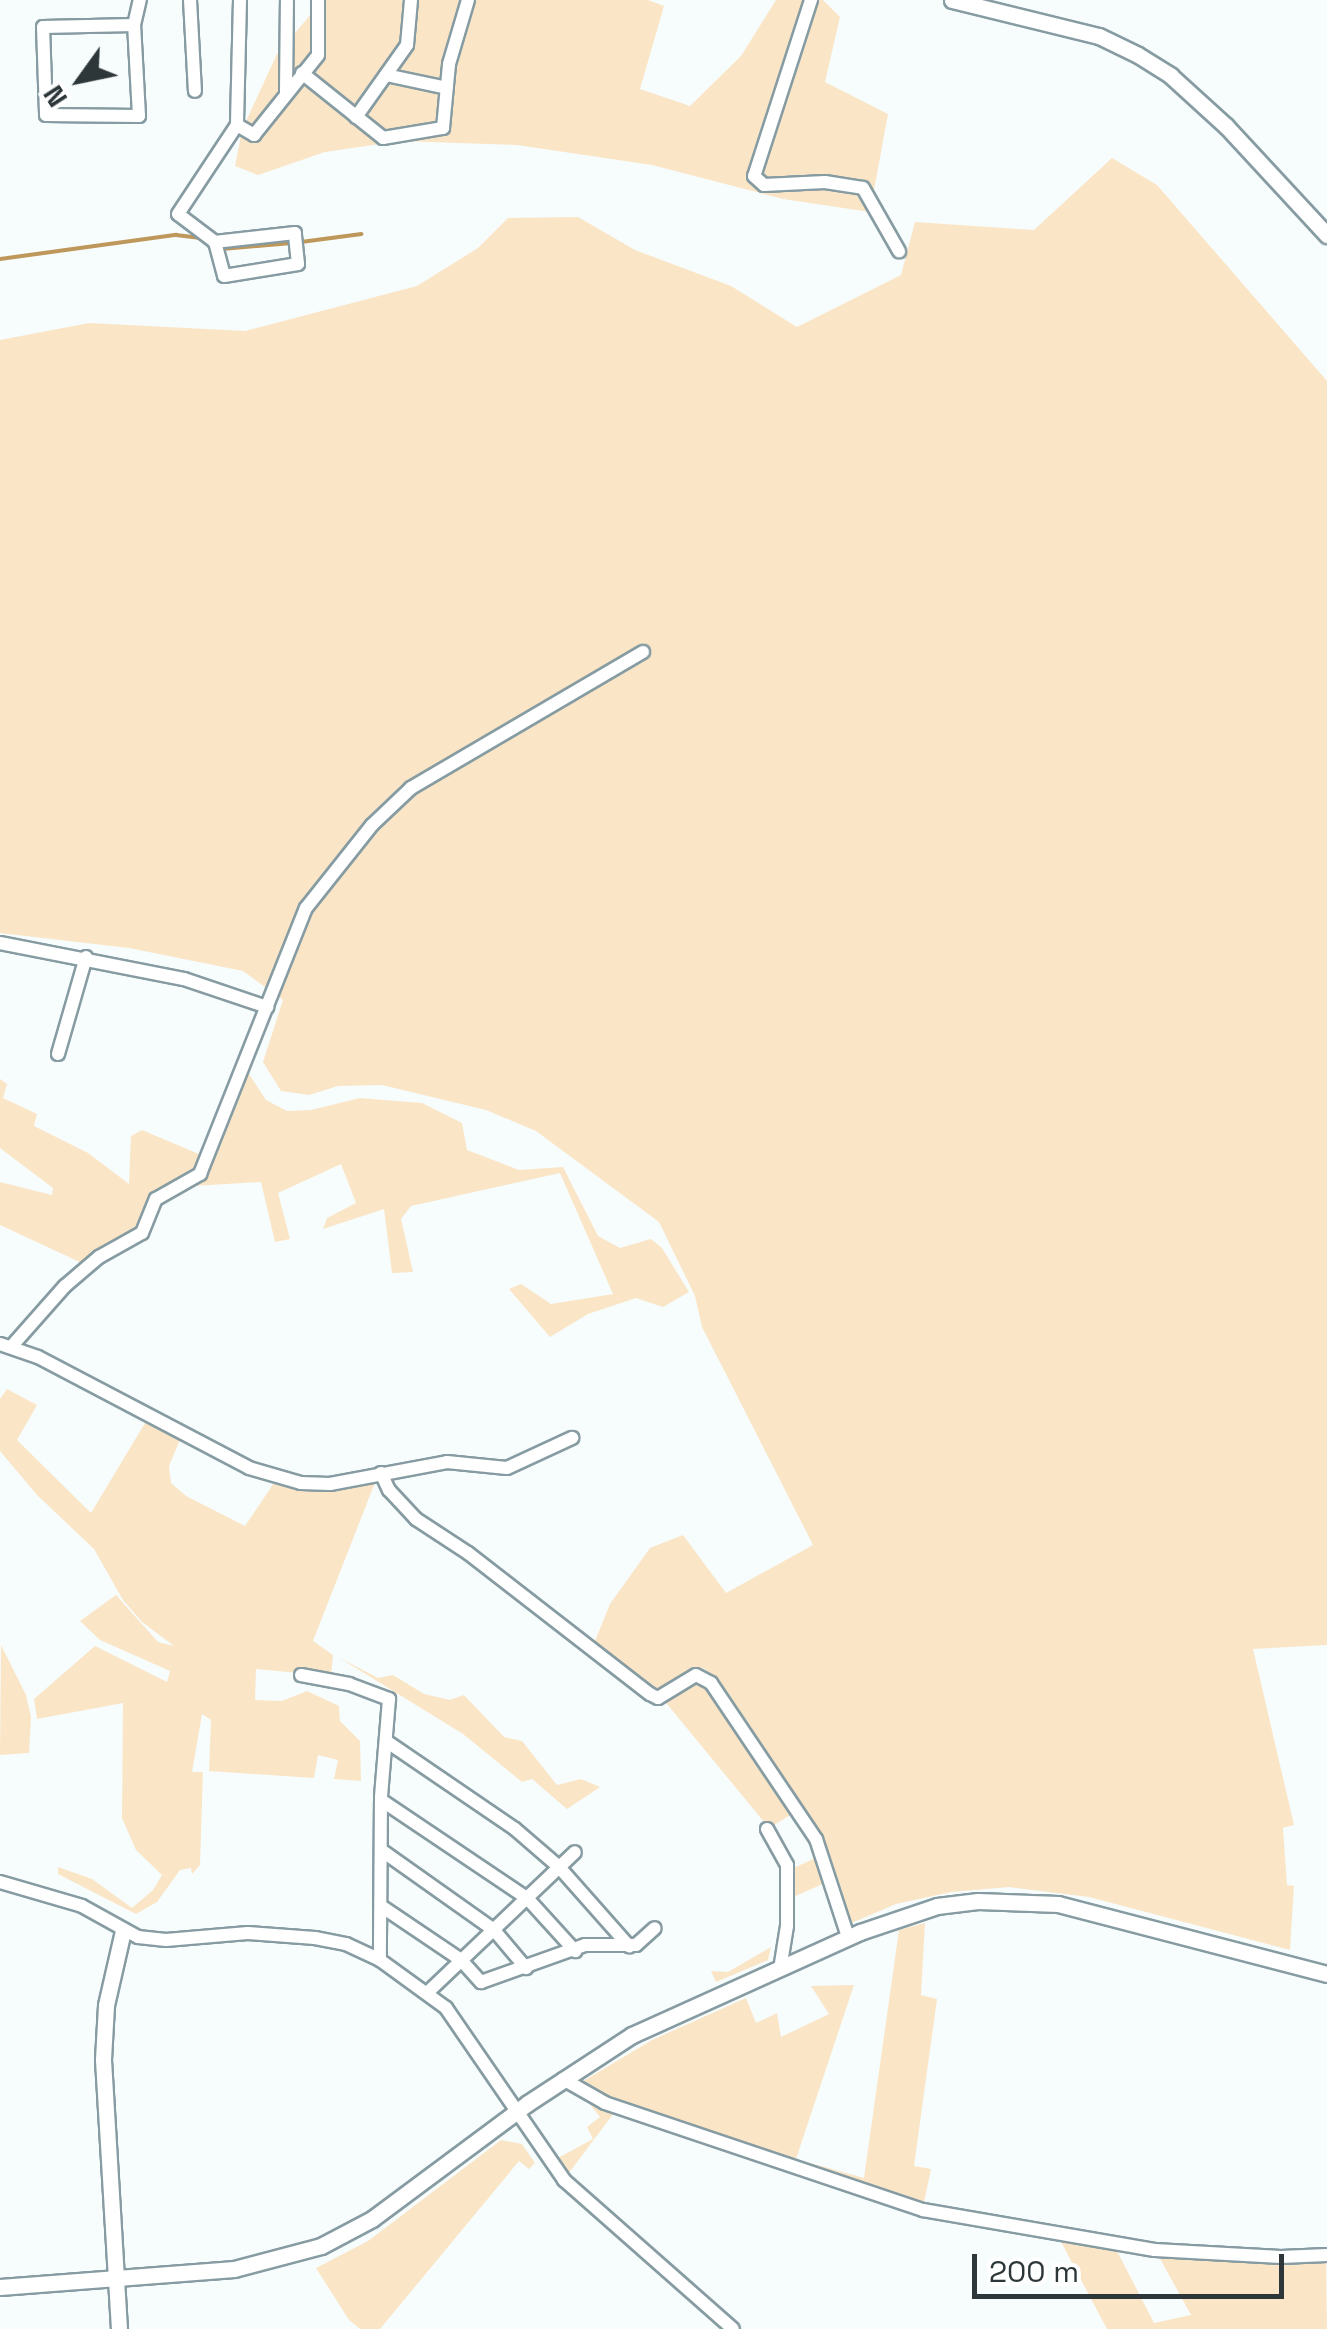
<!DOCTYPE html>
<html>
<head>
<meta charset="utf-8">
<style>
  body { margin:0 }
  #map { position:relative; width:1327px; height:2329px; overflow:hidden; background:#f7fcfd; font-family:"Space Grotesk",sans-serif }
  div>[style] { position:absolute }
  .green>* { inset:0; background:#fae6c7 }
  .stream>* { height:4px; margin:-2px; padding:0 2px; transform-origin:2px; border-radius:2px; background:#be975b }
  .roads { filter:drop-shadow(2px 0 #869ca2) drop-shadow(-2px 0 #869ca2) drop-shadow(0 2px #869ca2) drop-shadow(0 -2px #869ca2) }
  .minor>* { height:12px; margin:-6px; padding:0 6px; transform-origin:6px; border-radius:6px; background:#fff }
  .tertiary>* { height:15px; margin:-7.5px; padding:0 7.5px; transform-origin:7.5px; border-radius:7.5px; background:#fff }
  span { translate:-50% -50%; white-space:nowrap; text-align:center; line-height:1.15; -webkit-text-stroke:9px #fff; paint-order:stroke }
  .north { position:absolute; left:30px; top:30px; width:100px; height:100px; -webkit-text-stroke:8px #fff; paint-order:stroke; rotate:237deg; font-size:28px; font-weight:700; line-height:40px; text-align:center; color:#2d3739 }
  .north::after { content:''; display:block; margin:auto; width:35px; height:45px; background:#2d3739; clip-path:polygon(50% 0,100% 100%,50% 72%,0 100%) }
  .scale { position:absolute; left:972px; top:2254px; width:312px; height:45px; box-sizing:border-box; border:5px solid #2d3739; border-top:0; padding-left:12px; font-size:30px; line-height:35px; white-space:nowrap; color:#2d3739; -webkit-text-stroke:8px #fff; paint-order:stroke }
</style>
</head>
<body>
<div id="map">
  <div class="green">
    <div style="clip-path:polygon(323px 0,648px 0,664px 6px,640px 89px,690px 106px,741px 56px,776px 0,823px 0,840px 17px,825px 82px,888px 114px,870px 212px,783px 199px,652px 165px,517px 145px,400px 141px,325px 152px,258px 175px,235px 166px,242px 130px,277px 54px)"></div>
    <div style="clip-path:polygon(1112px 158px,1157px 185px,1327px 381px,1327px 1645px,1253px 1649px,1294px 1825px,1283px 1828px,1287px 1885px,1294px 1886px,1290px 1950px,1089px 1897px,1009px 1887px,951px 1892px,896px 1904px,847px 1925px,803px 1812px,706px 1670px,701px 1667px,657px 1694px,593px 1646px,610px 1604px,650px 1548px,683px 1535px,726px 1593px,813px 1545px,702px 1327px,695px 1296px,659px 1222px,536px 1131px,486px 1110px,382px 1085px,338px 1086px,309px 1095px,281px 1091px,263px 1062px,283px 1000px,243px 971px,129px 948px,0 933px,0 340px,89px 323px,245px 331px,417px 286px,478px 248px,508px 218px,578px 217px,635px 250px,731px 286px,797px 327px,901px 275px,915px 222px,1034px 230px)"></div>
    <div style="clip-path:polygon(247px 1071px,266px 1100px,287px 1111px,311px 1110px,360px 1098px,422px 1103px,462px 1123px,467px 1150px,519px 1170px,563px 1167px,598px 1236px,620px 1248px,651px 1239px,662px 1248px,689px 1292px,663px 1307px,636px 1298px,588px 1314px,550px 1337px,509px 1289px,521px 1284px,551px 1304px,613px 1294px,560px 1173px,411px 1206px,401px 1219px,413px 1272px,392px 1273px,384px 1209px,323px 1229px,327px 1218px,356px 1203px,341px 1164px,278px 1193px,290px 1239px,275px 1242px,261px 1182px,192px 1186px,213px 1160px)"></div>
    <div style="clip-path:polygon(0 1079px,7px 1084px,3px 1098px,37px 1114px,34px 1126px,88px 1153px,129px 1184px,131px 1136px,142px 1130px,206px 1157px,197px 1169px,151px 1198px,143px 1225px,84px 1264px,0 1225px,0 1182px,52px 1195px,53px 1188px,0 1148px)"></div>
    <div style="clip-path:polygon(7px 1389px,37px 1405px,17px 1440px,91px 1513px,148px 1418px,182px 1435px,169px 1466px,171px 1483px,186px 1496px,245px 1526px,276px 1480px,376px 1480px,313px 1641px,333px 1655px,331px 1676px,256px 1669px,255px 1700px,282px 1701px,307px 1691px,339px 1706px,340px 1721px,360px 1741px,361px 1781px,334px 1779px,338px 1760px,318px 1755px,314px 1778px,209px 1771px,211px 1720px,202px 1714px,192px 1772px,203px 1772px,200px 1865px,192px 1874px,191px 1868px,180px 1870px,157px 1902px,136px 1914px,58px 1874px,58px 1867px,92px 1879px,132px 1908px,153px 1890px,162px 1875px,136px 1850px,122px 1818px,123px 1703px,37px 1719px,34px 1699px,95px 1646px,167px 1682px,170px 1671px,100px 1640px,80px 1621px,116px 1595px,158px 1642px,174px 1646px,142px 1622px,123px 1600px,94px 1549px,37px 1495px,0 1451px,0 1399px)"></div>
    <div style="clip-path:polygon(1px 1645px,26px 1695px,31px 1717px,29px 1753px,0 1755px)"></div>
    <div style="clip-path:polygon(338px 1657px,378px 1678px,393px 1675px,424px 1694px,450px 1700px,464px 1695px,504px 1737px,522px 1741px,557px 1785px,581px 1779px,600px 1787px,567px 1809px,532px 1779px,522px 1782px,463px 1734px)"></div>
    <div style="clip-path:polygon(690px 1680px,703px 1681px,794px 1813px,769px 1828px,667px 1704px,664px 1698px)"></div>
    <div style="clip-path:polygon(820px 1856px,825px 1883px,791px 1898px,789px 1870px)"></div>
    <div style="clip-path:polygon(925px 1923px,921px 1995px,937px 1999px,914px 2166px,931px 2169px,923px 2207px,608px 2099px,580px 2083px,652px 2040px,746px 1998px,756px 2023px,777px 2013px,781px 2037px,829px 2014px,811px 1986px,854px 1985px,796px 2159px,864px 2178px,899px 1930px)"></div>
    <div style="clip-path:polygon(771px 1947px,768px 1960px,716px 1982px,711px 1971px,728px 1972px)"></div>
    <div style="clip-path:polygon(587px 2101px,614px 2113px,568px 2174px,556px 2159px,593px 2139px,587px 2127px,600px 2117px)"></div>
    <div style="clip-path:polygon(501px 2140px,522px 2144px,535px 2163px,529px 2169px,519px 2161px,380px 2329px,360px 2329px,349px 2320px,316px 2268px,368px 2241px)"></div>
    <div style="clip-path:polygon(1060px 2240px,1115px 2247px,1154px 2323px,1191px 2315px,1157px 2253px,1326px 2258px,1327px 2329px,1107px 2329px)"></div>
  </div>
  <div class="stream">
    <div style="left:301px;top:242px;width:61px;rotate:-7.6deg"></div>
    <div style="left:222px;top:249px;width:70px;rotate:-4.9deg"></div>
    <div style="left:0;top:259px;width:178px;rotate:-7.8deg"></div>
    <div style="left:176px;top:235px;width:25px;rotate:7deg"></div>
  </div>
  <div class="roads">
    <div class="minor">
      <div style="left:190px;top:0;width:91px;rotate:86.9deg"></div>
      <div style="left:240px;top:0;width:125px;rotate:91.4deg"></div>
      <div style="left:237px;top:125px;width:20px;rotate:30deg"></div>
      <div style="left:254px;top:135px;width:102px;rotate:-51.3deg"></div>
      <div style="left:318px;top:55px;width:55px;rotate:-90deg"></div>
      <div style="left:811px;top:0;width:185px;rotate:107.9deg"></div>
      <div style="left:754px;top:176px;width:13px;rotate:42deg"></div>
      <div style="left:764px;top:185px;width:61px;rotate:-2.8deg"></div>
      <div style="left:825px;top:182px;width:38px;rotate:9deg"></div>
      <div style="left:863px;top:188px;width:73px;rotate:60.3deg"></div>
      <div style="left:134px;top:25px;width:91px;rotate:178.7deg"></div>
      <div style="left:43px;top:27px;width:88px;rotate:88deg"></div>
      <div style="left:46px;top:115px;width:93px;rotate:0.6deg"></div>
      <div style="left:139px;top:116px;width:91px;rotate:-93.1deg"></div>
      <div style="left:134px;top:25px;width:26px;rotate:-77deg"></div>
      <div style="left:302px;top:73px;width:104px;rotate:38.7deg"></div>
      <div style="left:383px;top:138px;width:61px;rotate:-9.5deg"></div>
      <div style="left:443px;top:128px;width:64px;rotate:-84.6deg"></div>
      <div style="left:449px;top:64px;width:67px;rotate:-73.5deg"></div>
      <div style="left:386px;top:75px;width:62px;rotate:12deg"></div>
      <div style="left:286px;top:92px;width:92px;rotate:-89.4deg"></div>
      <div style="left:356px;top:117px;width:88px;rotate:-54.7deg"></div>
      <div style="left:407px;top:45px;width:45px;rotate:-84.9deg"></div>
      <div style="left:215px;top:242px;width:35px;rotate:75deg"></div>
      <div style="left:224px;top:276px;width:75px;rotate:-9.2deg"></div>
      <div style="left:298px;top:264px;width:31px;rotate:-96deg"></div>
      <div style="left:295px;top:233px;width:81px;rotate:173.6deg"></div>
      <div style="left:215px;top:242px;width:46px;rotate:-142.9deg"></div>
      <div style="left:178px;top:214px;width:107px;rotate:-56.5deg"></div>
      <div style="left:0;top:943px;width:187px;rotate:11.1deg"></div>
      <div style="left:184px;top:979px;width:88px;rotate:18.6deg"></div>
      <div style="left:58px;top:1054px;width:101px;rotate:-73.9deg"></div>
      <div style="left:0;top:1344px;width:40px;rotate:18.9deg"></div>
      <div style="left:38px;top:1357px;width:238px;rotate:27.7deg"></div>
      <div style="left:249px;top:1468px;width:54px;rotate:16.1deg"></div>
      <div style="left:301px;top:1483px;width:29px;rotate:2deg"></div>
      <div style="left:330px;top:1484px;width:119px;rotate:-10.6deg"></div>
      <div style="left:447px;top:1462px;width:60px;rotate:5.7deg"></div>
      <div style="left:507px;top:1468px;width:72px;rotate:-24.8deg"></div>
      <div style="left:11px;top:1347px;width:81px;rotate:-48.5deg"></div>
      <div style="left:65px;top:1286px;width:45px;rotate:-40.5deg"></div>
      <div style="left:99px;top:1257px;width:49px;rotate:-29.2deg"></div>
      <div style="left:142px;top:1233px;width:37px;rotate:-68deg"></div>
      <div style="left:156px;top:1199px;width:51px;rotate:-29.6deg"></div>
      <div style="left:200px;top:1174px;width:286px;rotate:-68.3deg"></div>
      <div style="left:306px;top:908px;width:106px;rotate:-51.5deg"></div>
      <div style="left:372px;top:825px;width:54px;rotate:-43.5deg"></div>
      <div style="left:411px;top:788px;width:269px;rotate:-30.4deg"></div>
      <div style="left:381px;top:1473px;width:19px;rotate:65deg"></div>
      <div style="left:389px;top:1490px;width:40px;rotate:47deg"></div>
      <div style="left:416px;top:1519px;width:62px;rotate:33.2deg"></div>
      <div style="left:468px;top:1553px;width:230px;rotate:37.8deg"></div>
      <div style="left:650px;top:1694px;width:9px;rotate:27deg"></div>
      <div style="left:658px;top:1698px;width:44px;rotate:-31.2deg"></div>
      <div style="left:696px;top:1675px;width:17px;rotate:28deg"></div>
      <div style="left:711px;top:1683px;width:188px;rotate:56.1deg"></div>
      <div style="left:816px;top:1839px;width:103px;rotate:71.9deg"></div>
      <div style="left:301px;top:1675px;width:49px;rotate:10.6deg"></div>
      <div style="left:349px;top:1684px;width:43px;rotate:20.6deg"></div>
      <div style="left:389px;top:1699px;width:98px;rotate:94.7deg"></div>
      <div style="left:381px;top:1797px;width:163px;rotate:90.4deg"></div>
      <div style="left:386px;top:1741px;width:156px;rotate:34.3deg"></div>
      <div style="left:515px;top:1829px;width:58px;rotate:40.8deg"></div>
      <div style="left:559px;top:1867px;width:106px;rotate:48.5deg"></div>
      <div style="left:381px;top:1800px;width:176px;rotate:33.9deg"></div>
      <div style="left:527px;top:1898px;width:72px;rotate:47.8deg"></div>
      <div style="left:767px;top:1829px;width:41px;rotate:60.9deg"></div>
      <div style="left:787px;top:1865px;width:61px;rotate:90deg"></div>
      <div style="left:787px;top:1926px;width:44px;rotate:99.2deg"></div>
      <div style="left:381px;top:1850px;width:138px;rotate:35.3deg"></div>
      <div style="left:494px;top:1930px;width:50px;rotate:49.9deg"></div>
      <div style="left:0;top:1882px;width:85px;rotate:16.3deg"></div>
      <div style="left:82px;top:1906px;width:64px;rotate:29deg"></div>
      <div style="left:138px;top:1937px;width:28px;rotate:6deg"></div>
      <div style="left:166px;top:1940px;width:82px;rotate:-4.9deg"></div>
      <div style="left:248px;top:1933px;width:67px;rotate:4.3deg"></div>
      <div style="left:315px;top:1938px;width:32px;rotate:11deg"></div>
      <div style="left:346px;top:1944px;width:38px;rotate:25deg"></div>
      <div style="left:380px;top:1960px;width:82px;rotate:36deg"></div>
      <div style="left:446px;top:2008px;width:209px;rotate:55.5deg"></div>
      <div style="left:564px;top:2180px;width:225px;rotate:41.4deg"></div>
      <div style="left:381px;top:1906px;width:97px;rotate:34deg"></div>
      <div style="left:461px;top:1960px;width:30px;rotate:48deg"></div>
      <div style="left:481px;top:1982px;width:110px;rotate:-19.6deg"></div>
      <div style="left:585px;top:1945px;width:51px"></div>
      <div style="left:636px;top:1945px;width:25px;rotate:-42deg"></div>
      <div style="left:427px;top:1993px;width:204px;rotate:-43.6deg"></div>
      <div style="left:563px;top:2079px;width:48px;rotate:29.7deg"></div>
      <div style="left:605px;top:2103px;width:336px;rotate:18.6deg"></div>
      <div style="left:923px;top:2210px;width:235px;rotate:9.8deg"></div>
      <div style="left:1155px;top:2250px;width:126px;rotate:3.2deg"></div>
      <div style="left:1281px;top:2257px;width:46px;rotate:-2.5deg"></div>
    </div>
    <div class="tertiary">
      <div style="left:952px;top:0;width:151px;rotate:13.8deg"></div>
      <div style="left:1099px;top:36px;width:43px;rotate:26deg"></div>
      <div style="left:1138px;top:55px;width:39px;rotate:32deg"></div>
      <div style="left:1171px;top:76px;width:74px;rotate:42.3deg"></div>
      <div style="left:1226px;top:126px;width:149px;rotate:47.2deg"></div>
      <div style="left:0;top:2287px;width:235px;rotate:-4.4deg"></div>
      <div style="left:234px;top:2269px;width:90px;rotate:-14.8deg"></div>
      <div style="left:321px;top:2246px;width:58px;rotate:-27.9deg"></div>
      <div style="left:372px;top:2219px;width:194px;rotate:-36.6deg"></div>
      <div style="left:528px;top:2103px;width:124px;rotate:-33.2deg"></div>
      <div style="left:632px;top:2035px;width:250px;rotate:-24.3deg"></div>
      <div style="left:860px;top:1932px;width:81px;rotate:-18.7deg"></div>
      <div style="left:937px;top:1906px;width:41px;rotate:-7deg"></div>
      <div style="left:978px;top:1901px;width:80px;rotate:2.1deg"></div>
      <div style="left:1058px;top:1904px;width:278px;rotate:14.6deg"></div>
      <div style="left:119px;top:2329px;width:270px;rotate:-93.4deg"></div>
      <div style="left:103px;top:2059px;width:54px;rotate:-86.8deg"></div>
      <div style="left:106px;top:2005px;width:76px;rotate:-77.1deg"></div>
    </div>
  </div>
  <div class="north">N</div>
  <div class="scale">200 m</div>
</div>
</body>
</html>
